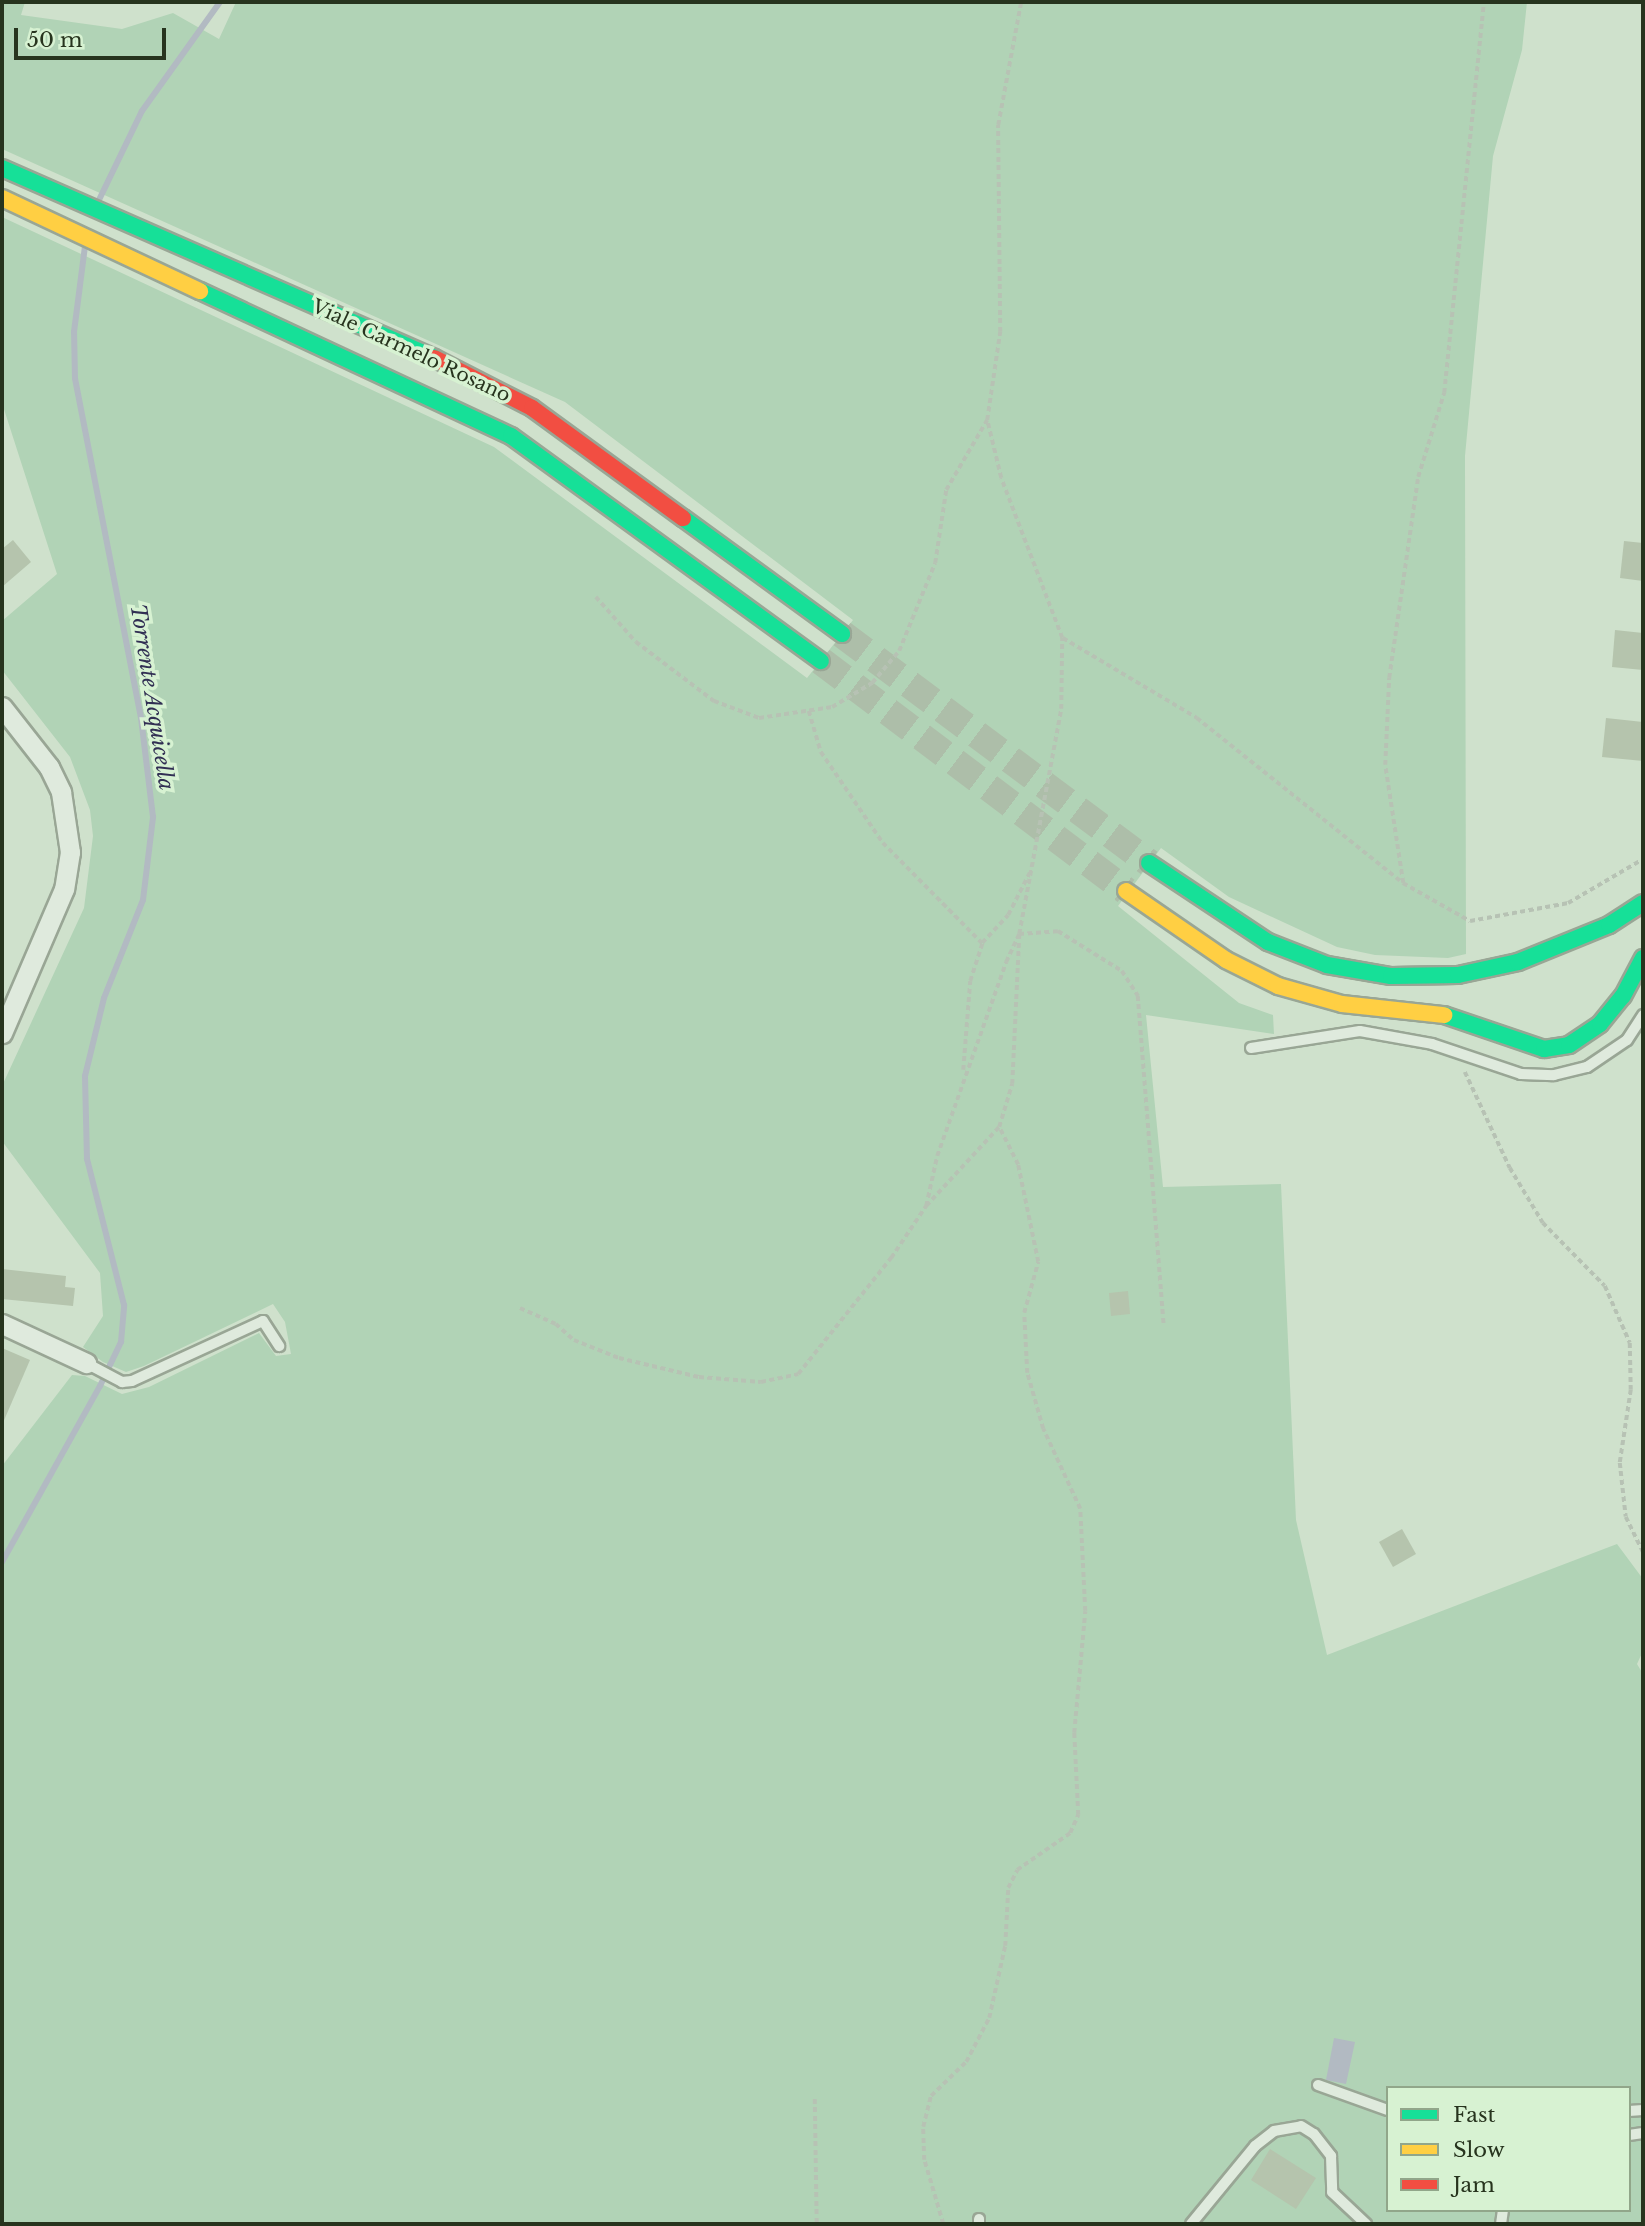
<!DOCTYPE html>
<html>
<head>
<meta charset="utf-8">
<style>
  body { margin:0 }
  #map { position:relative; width:1645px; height:2226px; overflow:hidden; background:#cfe1cc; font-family:"Libre Baskerville",serif }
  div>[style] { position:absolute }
  .green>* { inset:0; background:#b1d3b6 }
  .water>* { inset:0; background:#b2bac2 }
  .stream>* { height:6px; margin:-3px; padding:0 3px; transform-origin:3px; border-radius:3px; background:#b2bac2 }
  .building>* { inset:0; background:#b5c4ad }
  .secondary-tunnel>* { height:28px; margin-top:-14px; transform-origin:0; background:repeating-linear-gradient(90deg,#adbea9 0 28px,transparent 0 42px) }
  .path>* { height:3.5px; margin-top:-1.75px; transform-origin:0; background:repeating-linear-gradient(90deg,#b7c2b4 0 5px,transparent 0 8.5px) }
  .roads { filter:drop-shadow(2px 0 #99a695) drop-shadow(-2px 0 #99a695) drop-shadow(0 2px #99a695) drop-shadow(0 -2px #99a695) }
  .lane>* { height:10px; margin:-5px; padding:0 5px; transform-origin:5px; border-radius:5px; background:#dfeadd }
  .street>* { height:19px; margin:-9.5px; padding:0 9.5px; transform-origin:9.5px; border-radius:9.5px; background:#dfeadd }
  .fast>* { height:16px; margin:-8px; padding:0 8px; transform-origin:8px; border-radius:8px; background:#16e098 }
  .slow>* { height:16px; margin:-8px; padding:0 8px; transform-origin:8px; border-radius:8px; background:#ffcf43 }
  .jam>* { height:16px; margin:-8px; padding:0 8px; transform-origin:8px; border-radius:8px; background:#f24e42 }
  span { translate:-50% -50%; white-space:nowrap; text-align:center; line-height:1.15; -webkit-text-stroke:7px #d7f2d2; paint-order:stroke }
  .street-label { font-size:19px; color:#27341e }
  .water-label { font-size:21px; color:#312f53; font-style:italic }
  .frame { position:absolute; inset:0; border:4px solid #27341e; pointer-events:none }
  .legend { position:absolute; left:1386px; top:2086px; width:245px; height:126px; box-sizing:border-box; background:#d7f2d2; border:2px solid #91a68a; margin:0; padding:9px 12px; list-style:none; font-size:21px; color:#27341e }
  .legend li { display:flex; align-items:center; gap:14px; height:35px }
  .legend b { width:35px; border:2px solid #91a68a }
  .scale { position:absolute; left:14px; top:28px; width:152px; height:32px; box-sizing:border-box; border:4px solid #27341e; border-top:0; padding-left:9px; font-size:21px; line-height:24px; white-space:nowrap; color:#27341e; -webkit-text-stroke:5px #d7f2d2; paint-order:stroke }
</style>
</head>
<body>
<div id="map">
  <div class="green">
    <div style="clip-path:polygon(evenodd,2px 2px,25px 2px,21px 15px,122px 29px,173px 13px,219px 39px,236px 2px,1527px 2px,1522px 50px,1493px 156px,1465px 456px,1466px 954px,1448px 958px,1375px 955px,1337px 947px,1229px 897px,1161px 848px,1118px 906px,1239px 1003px,1273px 1015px,1274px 1034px,1146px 1015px,1163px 1187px,1281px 1184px,1296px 1520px,1327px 1655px,1617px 1544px,1643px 1579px,1643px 1651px,1637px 1664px,1643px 1674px,1643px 2224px,2px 2224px,2px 1466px,72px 1375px,85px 1376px,122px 1394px,149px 1387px,259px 1333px,276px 1356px,291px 1354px,285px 1322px,273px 1304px,144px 1366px,126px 1372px,103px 1362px,83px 1347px,103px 1316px,100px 1273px,2px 1141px,2px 1086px,84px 908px,93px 836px,90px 810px,70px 757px,2px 670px,2px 621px,57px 574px,2px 403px,2px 217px,494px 447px,807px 678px,853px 620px,565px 402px,2px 149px,2px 2px,1388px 2088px,1629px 2088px,1629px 2210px,1388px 2210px,1388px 2088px)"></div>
  </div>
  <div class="water">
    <div style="clip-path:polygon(1334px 2038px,1355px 2042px,1346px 2084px,1326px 2080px)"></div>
  </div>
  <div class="stream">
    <div style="left:98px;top:202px;width:101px;rotate:-64.2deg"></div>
    <div style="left:142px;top:111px;width:134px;rotate:-54.4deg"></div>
    <div style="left:2px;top:1562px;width:201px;rotate:-60.9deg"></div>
    <div style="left:100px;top:1386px;width:49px;rotate:-64.5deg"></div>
    <div style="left:121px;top:1342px;width:37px;rotate:-85deg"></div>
    <div style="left:124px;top:1305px;width:151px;rotate:-104.2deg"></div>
    <div style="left:87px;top:1159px;width:83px;rotate:-91.4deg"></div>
    <div style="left:85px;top:1076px;width:80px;rotate:-76.3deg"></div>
    <div style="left:104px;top:998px;width:105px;rotate:-68.3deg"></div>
    <div style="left:143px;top:900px;width:84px;rotate:-83.1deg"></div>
    <div style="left:153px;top:817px;width:100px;rotate:-96.9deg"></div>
    <div style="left:141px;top:718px;width:346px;rotate:-101deg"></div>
    <div style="left:75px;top:378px;width:46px;rotate:-91.2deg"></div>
    <div style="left:74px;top:332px;width:87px;rotate:-82.7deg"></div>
  </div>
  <div class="building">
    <div style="clip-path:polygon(13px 540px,31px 562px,2px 587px,2px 549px)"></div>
    <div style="clip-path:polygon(1624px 541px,1643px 543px,1643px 581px,1620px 578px)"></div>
    <div style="clip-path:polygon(1615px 630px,1643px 633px,1643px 670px,1612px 667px)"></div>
    <div style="clip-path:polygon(1606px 718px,1643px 722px,1643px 761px,1602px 757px)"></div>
    <div style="clip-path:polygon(2px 1269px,66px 1276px,65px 1287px,75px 1288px,73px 1306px,2px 1299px)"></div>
    <div style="clip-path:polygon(1128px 1291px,1130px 1314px,1111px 1316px,1109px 1293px)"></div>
    <div style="clip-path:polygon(2px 1348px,30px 1360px,2px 1425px)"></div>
    <div style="clip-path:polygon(1402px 1529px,1416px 1554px,1393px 1567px,1379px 1542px)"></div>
    <div style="clip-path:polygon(1270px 2149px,1316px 2178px,1296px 2209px,1251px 2180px)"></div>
  </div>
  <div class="secondary-tunnel">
    <div style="left:842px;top:634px;width:383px;rotate:36.7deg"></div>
    <div style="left:821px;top:661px;width:382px;rotate:37deg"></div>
  </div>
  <div class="path">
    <div style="left:596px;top:597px;width:60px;rotate:48.4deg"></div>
    <div style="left:636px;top:642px;width:98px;rotate:37.1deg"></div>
    <div style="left:714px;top:701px;width:48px;rotate:20.7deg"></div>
    <div style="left:759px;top:718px;width:74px;rotate:-8.6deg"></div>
    <div style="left:832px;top:707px;width:47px;rotate:-31deg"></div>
    <div style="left:872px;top:683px;width:42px;rotate:-49.8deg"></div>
    <div style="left:899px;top:651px;width:95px;rotate:-67.8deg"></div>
    <div style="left:935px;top:563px;width:74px;rotate:-81.4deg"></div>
    <div style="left:946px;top:490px;width:81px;rotate:-59.6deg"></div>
    <div style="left:1063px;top:638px;width:156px;rotate:30.8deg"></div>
    <div style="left:1197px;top:718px;width:264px;rotate:38.7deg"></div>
    <div style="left:1403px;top:883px;width:77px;rotate:29.6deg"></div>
    <div style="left:1470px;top:921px;width:100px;rotate:-10.4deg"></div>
    <div style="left:1568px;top:903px;width:87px;rotate:-30.4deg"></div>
    <div style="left:809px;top:711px;width:43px;rotate:73.7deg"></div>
    <div style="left:821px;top:752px;width:110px;rotate:55.7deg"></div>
    <div style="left:883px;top:843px;width:141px;rotate:45.3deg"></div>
    <div style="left:1403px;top:883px;width:119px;rotate:-98.7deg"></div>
    <div style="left:1385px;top:765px;width:87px;rotate:-87.4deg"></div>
    <div style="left:1389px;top:678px;width:203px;rotate:-81.8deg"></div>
    <div style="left:1418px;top:477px;width:88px;rotate:-72.8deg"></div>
    <div style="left:1444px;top:393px;width:393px;rotate:-84.2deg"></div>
    <div style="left:963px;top:1070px;width:89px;rotate:-85.5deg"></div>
    <div style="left:970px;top:981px;width:40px;rotate:-72deg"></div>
    <div style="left:982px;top:943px;width:38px;rotate:-47deg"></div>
    <div style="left:1008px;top:915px;width:48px;rotate:-62.9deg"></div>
    <div style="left:1465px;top:1072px;width:106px;rotate:64.9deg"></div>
    <div style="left:1510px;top:1168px;width:64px;rotate:59deg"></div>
    <div style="left:1543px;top:1223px;width:88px;rotate:45.5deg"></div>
    <div style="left:1605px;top:1286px;width:62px;rotate:66.3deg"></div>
    <div style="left:1630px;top:1343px;width:47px;rotate:88.8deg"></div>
    <div style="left:1631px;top:1390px;width:74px;rotate:98.6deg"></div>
    <div style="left:1620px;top:1463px;width:54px;rotate:83.7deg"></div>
    <div style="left:1626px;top:1517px;width:39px;rotate:64deg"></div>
    <div style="left:926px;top:1206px;width:51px;rotate:-77.6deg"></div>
    <div style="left:937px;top:1156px;width:206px;rotate:-70.4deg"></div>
    <div style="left:1006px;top:962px;width:31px;rotate:-65deg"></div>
    <div style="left:1019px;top:934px;width:39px;rotate:-4deg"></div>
    <div style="left:1058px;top:931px;width:75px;rotate:32deg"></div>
    <div style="left:1122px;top:971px;width:30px;rotate:57deg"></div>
    <div style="left:1138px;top:996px;width:329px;rotate:85.5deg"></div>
    <div style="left:520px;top:1308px;width:39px;rotate:24deg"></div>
    <div style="left:556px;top:1324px;width:24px;rotate:42deg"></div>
    <div style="left:574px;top:1340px;width:48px;rotate:21.8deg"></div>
    <div style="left:619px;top:1358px;width:82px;rotate:13.4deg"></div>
    <div style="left:699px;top:1377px;width:62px;rotate:4.6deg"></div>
    <div style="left:761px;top:1382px;width:38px;rotate:-12deg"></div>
    <div style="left:798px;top:1374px;width:149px;rotate:-51.3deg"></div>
    <div style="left:891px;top:1258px;width:63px;rotate:-56.1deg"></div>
    <div style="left:926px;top:1206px;width:108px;rotate:-47.3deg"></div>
    <div style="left:999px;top:1127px;width:45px;rotate:-73.2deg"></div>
    <div style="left:1012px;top:1084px;width:150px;rotate:-87.3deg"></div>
    <div style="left:1019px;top:934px;width:229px;rotate:-79.4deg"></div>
    <div style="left:1061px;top:709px;width:71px;rotate:-89.2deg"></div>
    <div style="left:1062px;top:638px;width:171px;rotate:-110.9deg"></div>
    <div style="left:1001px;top:478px;width:60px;rotate:-103.6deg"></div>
    <div style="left:987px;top:420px;width:89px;rotate:-81.6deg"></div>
    <div style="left:1000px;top:332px;width:207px;rotate:-90.6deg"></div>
    <div style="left:998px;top:125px;width:125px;rotate:-79.4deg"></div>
    <div style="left:815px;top:2099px;width:125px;rotate:89.1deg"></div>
    <div style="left:943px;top:2224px;width:67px;rotate:-106.5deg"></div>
    <div style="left:924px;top:2160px;width:33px;rotate:-92deg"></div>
    <div style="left:923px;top:2127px;width:32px;rotate:-76deg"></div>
    <div style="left:931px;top:2096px;width:49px;rotate:-44.2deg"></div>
    <div style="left:966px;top:2062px;width:50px;rotate:-62.4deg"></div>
    <div style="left:989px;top:2018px;width:74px;rotate:-77.5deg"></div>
    <div style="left:1005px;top:1946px;width:58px;rotate:-87deg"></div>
    <div style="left:1008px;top:1888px;width:20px;rotate:-63deg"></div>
    <div style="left:1017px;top:1870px;width:65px;rotate:-34.9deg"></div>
    <div style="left:1070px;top:1833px;width:20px;rotate:-66deg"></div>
    <div style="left:1078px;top:1815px;width:82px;rotate:-92.8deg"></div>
    <div style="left:1074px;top:1733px;width:122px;rotate:-84.8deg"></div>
    <div style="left:1085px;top:1611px;width:102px;rotate:-92.8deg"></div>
    <div style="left:1080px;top:1509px;width:88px;rotate:-114.8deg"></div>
    <div style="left:1043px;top:1429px;width:58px;rotate:-105.9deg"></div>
    <div style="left:1027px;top:1373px;width:60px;rotate:-92.9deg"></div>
    <div style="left:1024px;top:1313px;width:53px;rotate:-74.6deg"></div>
    <div style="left:1038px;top:1262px;width:99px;rotate:-101.7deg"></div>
    <div style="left:1018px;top:1165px;width:42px;rotate:-116.6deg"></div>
  </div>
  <div class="roads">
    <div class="lane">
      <div style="left:1251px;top:1048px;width:110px;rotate:-8.9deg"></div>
      <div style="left:1360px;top:1031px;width:73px;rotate:10.2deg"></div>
      <div style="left:1432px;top:1044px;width:94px;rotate:18.6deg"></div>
      <div style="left:1521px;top:1074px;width:33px;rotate:2deg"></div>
      <div style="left:1554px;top:1075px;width:34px;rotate:-14deg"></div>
      <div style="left:1587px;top:1067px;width:48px;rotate:-34deg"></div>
      <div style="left:1627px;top:1040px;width:30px;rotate:-57deg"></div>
      <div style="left:86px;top:1363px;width:41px;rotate:27.8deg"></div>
      <div style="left:122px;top:1382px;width:10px;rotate:-6deg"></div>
      <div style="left:132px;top:1381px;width:144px;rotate:-24.6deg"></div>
      <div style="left:263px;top:1321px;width:30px;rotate:57deg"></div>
      <div style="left:1318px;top:2085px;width:74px;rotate:19.7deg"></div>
      <div style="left:1629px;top:2111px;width:14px;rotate:-4deg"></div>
      <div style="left:1629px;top:2135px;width:14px;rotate:-8deg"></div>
      <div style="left:979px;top:2219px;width:5px;rotate:90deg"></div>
      <div style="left:1191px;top:2224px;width:101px;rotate:-50.6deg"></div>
      <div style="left:1255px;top:2146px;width:24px;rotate:-38deg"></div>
      <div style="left:1274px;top:2131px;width:27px;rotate:-10deg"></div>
      <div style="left:1301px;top:2126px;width:15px;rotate:32deg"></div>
      <div style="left:1314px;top:2134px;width:28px;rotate:52deg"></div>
      <div style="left:1331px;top:2156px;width:36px;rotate:88deg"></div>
      <div style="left:1332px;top:2192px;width:47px;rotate:43.3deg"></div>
      <div style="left:1501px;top:2224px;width:14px;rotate:-82deg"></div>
    </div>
    <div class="street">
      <div style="left:2px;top:707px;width:76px;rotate:51.9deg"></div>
      <div style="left:49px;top:767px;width:28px;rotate:64deg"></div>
      <div style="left:61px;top:792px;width:61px;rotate:81.5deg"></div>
      <div style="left:70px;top:852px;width:37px;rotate:99deg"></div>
      <div style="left:64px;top:889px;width:157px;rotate:113.3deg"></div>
      <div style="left:2px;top:1324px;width:93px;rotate:24.9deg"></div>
    </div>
    <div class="fast">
      <div style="left:2px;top:168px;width:472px;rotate:23.7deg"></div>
      <div style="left:200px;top:291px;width:343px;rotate:25deg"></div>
      <div style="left:511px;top:436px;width:383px;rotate:36deg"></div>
      <div style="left:683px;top:518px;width:197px;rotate:36.1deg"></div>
      <div style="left:1149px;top:863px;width:143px;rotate:33.6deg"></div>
      <div style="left:1268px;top:942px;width:63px;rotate:21.3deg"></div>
      <div style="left:1327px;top:965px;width:65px;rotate:9.8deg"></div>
      <div style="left:1391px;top:976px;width:67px;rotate:-0.9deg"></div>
      <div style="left:1458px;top:975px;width:61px;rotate:-12.2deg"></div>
      <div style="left:1518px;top:962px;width:98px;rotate:-22.1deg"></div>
      <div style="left:1609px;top:925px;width:40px;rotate:-32.9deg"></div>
      <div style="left:1444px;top:1015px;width:106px;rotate:18.8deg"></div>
      <div style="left:1544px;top:1049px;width:25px;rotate:-9deg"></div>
      <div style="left:1569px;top:1045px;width:37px;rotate:-34deg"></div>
      <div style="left:1600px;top:1024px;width:36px;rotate:-51deg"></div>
      <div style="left:1623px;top:996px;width:43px;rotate:-62.2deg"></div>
    </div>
    <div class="slow">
      <div style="left:2px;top:198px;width:219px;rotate:25.2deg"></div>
      <div style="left:1126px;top:891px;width:121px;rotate:34.6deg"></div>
      <div style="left:1226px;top:960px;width:58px;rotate:26.6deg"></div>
      <div style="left:1278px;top:986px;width:66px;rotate:15.7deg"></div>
      <div style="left:1342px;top:1004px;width:103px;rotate:6.2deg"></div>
    </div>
    <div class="jam">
      <div style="left:434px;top:358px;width:110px;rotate:27deg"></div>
      <div style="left:532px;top:408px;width:187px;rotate:36.1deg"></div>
    </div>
  </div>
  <div class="street-label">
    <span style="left:411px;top:351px;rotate:25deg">Viale Carmelo Rosano</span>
  </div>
  <div class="water-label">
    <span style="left:152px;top:697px;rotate:81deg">Torrente Acquicella</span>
  </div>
  <div class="frame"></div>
  <ul class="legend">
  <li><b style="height:9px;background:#16e098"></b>Fast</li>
  <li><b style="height:9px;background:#ffcf43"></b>Slow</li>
  <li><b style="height:9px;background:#f24e42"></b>Jam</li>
  </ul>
  <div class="scale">50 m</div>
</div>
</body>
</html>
